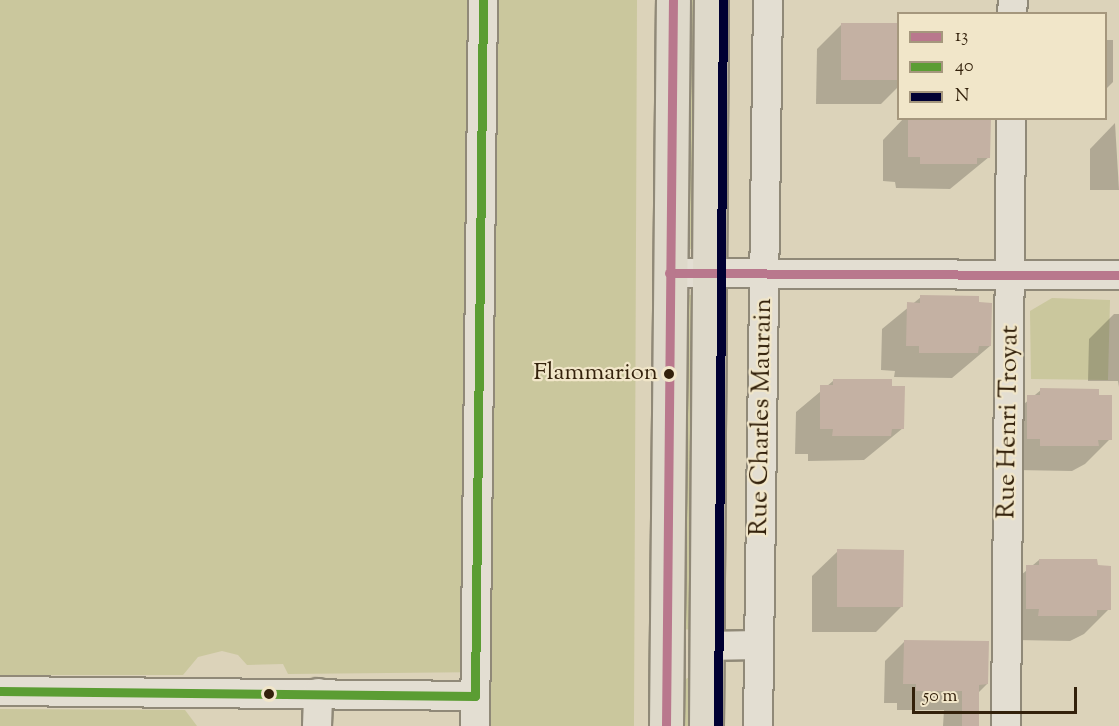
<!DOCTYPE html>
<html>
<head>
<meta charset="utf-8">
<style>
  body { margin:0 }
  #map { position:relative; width:1119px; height:726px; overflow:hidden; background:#dcd3ba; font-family:"Sorts Mill Goudy",serif }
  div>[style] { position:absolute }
  .green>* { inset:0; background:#cac79d }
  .shadow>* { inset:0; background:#0003 }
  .building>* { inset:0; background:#c4b1a3 }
  .roads { filter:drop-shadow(2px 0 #908978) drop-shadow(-2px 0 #908978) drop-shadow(0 2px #908978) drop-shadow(0 -2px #908978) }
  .minor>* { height:28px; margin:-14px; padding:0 14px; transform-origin:14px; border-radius:14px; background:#e3ded2 }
  .major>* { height:33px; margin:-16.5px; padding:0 16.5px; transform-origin:16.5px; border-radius:16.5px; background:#ded9ca }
  .bus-1>* { height:9px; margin:-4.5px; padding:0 4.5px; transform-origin:4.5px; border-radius:4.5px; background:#b9788d }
  .bus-2>* { height:9px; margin:-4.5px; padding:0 4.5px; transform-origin:4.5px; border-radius:4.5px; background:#5b9d33 }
  .bus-3>* { height:9px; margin:-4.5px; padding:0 4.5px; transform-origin:4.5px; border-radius:4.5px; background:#003 }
  .dots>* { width:16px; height:16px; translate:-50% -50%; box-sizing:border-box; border:3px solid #f1e6c9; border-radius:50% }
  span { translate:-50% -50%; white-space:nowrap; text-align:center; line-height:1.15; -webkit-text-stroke:4.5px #f1e6c9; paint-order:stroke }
  .bus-label { font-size:24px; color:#33210b }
  .right { translate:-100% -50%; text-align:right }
  .street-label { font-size:26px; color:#33210b }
  .legend { position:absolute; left:897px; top:12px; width:210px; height:108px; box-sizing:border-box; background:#f1e6c9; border:2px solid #a5977d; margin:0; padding:8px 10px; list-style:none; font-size:18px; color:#33210b }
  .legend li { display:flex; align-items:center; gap:12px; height:30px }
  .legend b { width:30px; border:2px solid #a5977d }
  .scale { position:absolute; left:912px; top:687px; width:165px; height:27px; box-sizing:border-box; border:3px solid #33210b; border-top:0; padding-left:8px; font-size:18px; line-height:21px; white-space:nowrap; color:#33210b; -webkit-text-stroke:4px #f1e6c9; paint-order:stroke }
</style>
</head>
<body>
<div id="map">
  <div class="green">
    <div style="clip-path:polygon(0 0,637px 0,634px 726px,488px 726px,489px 672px,288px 674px,283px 664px,247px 665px,238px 655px,222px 651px,198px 657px,183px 675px,0 675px)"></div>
    <div style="clip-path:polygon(684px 0,701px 0,698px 245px,691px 249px,686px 249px)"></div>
    <div style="clip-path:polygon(688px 295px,693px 295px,698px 630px,678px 629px,682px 302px)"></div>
    <div style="clip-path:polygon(1052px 298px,1110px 300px,1108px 380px,1031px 379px,1030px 311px)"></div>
    <div style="clip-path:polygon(687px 678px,692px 678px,697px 726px,679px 726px,680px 688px)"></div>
    <div style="clip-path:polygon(0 709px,185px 710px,197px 726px,0 726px)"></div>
  </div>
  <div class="shadow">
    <div style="clip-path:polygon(842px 24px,898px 25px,898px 87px,881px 104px,816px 104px,817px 49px)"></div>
    <div style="clip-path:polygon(1106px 40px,1113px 40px,1113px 82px,1106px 89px)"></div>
    <div style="clip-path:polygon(904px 118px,989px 118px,989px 157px,950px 189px,896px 188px,895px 182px,883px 181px,883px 140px)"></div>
    <div style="clip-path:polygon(1115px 123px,1119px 190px,1090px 190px,1090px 149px)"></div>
    <div style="clip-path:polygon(921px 297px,990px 346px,952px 378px,894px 377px,895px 371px,881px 370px,882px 329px)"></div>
    <div style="clip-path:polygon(1114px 314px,1119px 314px,1119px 387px,1118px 381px,1088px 381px,1089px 339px)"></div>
    <div style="clip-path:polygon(833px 381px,903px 428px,864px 460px,808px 461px,808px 454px,795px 454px,796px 412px)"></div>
    <div style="clip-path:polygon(1041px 390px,1110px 439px,1085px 464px,1072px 471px,1015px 470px,1002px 422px)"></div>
    <div style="clip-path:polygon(838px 551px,901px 607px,876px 632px,812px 632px,812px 576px)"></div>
    <div style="clip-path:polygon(1039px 560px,1109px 609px,1084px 634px,1070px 641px,1014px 640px,1001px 592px)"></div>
    <div style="clip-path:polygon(904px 642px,987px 684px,978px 693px,978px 726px,943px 726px,944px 710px,897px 710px,897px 703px,884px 703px,885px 661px)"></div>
  </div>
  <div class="building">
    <div style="clip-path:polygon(841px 23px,898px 23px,898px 80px,841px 80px)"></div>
    <div style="clip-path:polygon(908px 118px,991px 118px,990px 158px,977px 158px,977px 164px,920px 164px,920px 157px,908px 157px)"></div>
    <div style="clip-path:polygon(920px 295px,979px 296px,979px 302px,992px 303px,991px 346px,979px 346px,978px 353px,919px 353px,919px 346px,906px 346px,907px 302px,920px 303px)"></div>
    <div style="clip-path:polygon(833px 379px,892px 379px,892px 386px,905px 386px,904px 429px,892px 429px,891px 436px,832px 436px,833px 429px,820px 429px,820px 385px,833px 385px)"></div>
    <div style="clip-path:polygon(1040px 388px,1099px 389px,1099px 395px,1112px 395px,1112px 440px,1098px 440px,1099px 446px,1040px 446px,1040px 439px,1027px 439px,1027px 395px,1040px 395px)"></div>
    <div style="clip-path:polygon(837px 549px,904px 550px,903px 607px,837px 607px)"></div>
    <div style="clip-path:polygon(1039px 559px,1097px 559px,1098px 565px,1111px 566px,1111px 610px,1097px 610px,1097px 616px,1038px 616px,1039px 609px,1026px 609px,1026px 565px,1039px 565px)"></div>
    <div style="clip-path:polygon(904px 640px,989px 641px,988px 684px,979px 685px,979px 726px,962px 726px,962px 691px,916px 691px,916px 684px,903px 684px)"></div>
  </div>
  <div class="roads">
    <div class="minor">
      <div style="left:1012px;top:14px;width:14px;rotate:-86deg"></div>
      <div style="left:669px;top:273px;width:450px;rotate:0.3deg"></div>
      <div style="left:707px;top:646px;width:50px;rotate:-1.1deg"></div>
      <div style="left:0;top:691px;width:475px;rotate:0.6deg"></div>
      <div style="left:317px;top:726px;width:33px;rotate:-88deg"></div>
      <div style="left:475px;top:726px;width:726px;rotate:-89.37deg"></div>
      <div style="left:758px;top:726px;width:726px;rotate:-89.21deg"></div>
      <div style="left:1006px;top:726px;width:608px;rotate:-89.53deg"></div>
    </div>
    <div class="major">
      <div style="left:666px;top:726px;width:726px;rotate:-89.45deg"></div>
      <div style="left:706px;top:726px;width:726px;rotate:-89.61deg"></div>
    </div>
  </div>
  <div class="bus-1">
    <div style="left:669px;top:273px;width:450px;rotate:0.3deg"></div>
    <div style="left:666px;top:726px;width:726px;rotate:-89.45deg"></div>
  </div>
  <div class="bus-2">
    <div style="left:0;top:691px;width:475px;rotate:0.6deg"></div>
    <div style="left:475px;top:696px;width:696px;rotate:-89.34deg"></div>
  </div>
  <div class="bus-3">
    <div style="left:718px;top:726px;width:726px;rotate:-89.61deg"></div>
  </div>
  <div class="dots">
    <div style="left:669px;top:374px;background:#33210b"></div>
    <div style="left:269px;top:694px;background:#33210b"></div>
  </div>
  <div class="bus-label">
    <span class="right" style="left:658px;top:374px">Flammarion</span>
  </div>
  <div class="street-label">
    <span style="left:762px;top:417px;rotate:-89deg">Rue Charles Maurain</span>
    <span style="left:1009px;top:422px;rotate:-89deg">Rue Henri Troyat</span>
  </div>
  <ul class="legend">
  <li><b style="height:8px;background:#b9788d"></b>13</li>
  <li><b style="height:8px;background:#5b9d33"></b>40</li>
  <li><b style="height:8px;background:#003"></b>N</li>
  </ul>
  <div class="scale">50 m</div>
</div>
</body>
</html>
